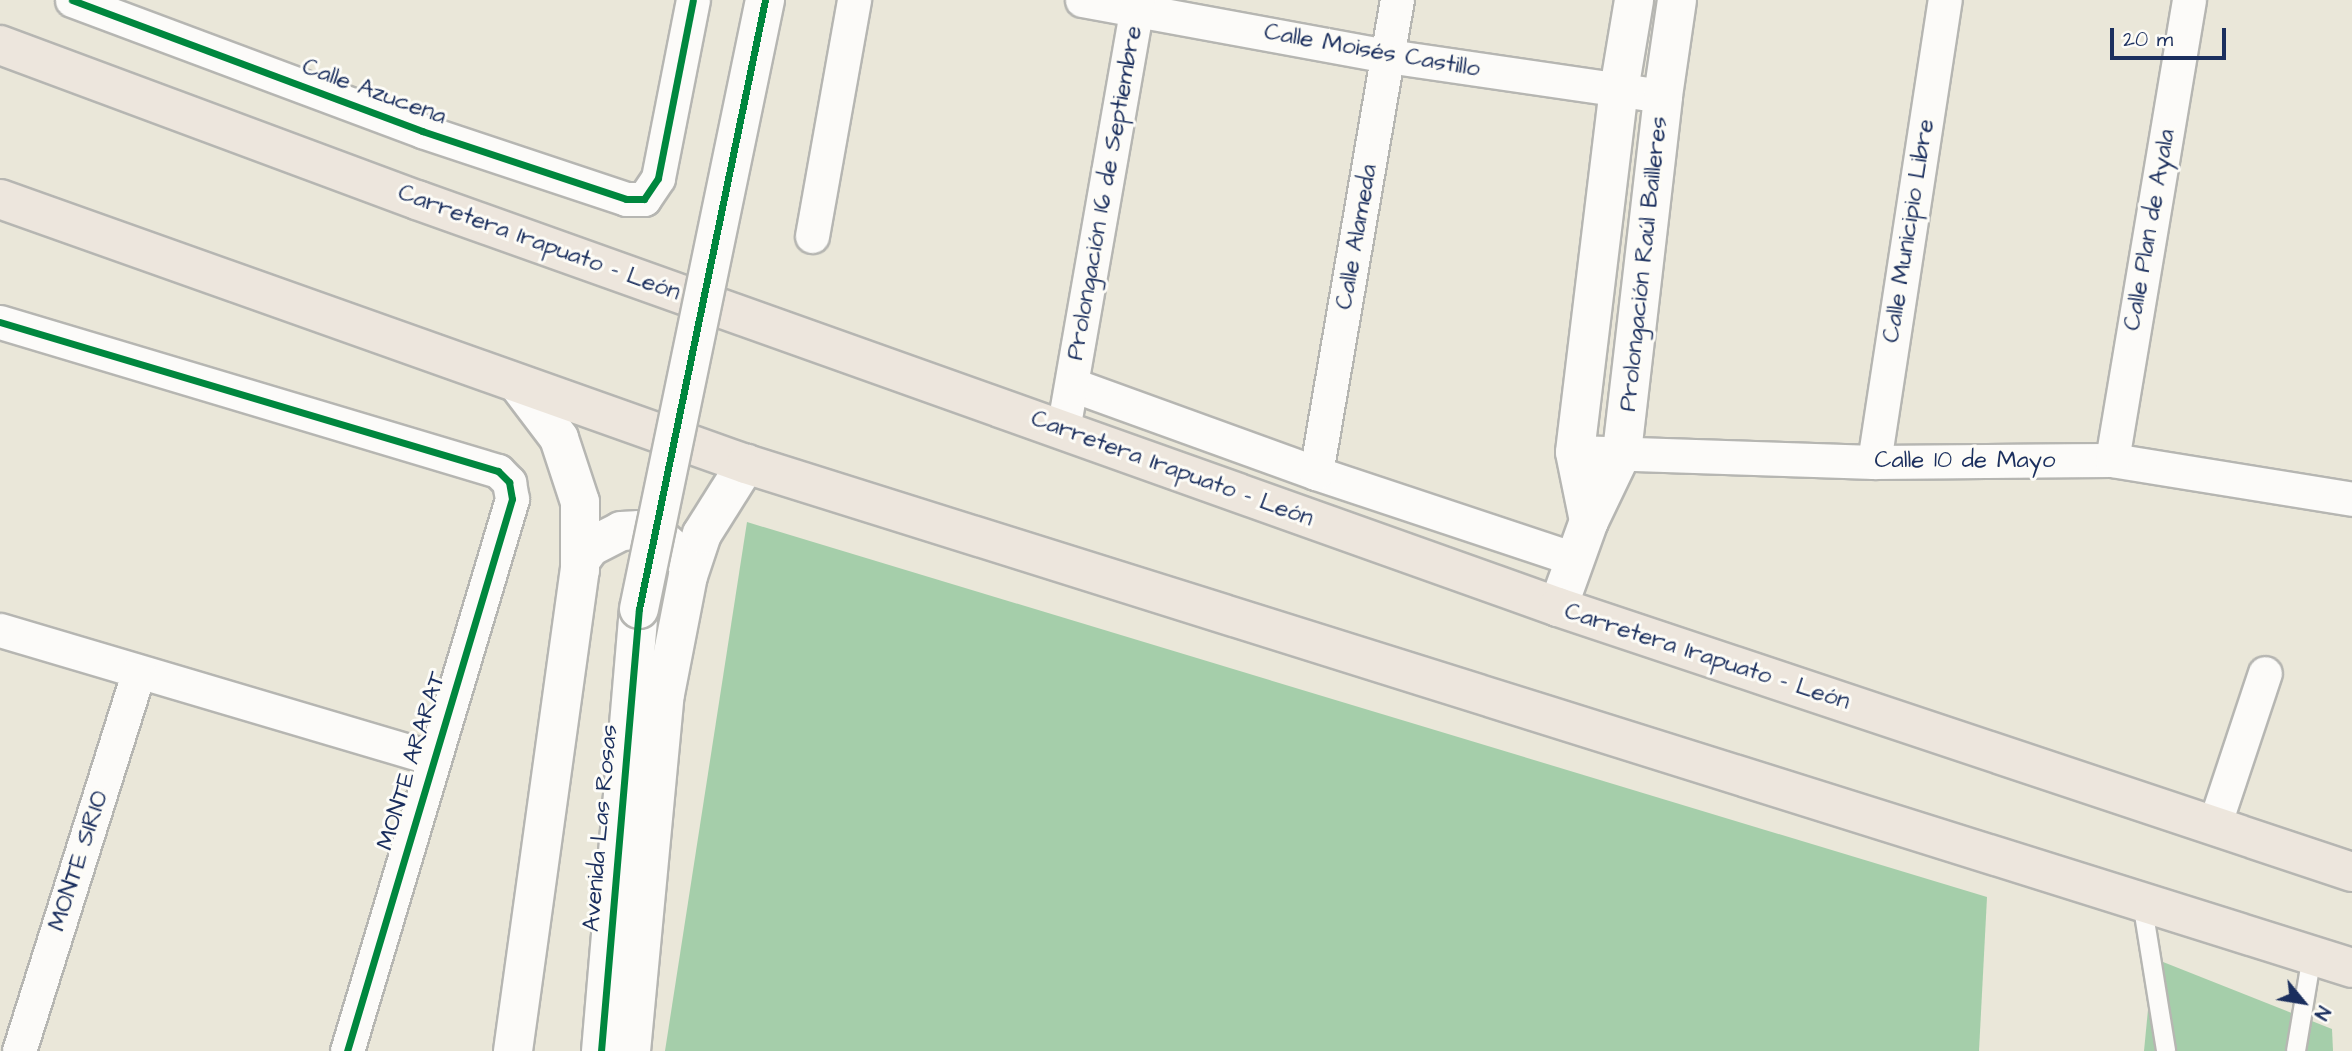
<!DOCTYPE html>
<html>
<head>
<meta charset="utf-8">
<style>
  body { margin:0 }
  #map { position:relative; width:2352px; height:1051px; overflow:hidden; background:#eae7d9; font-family:"Architects Daughter",sans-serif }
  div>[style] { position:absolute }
  .forest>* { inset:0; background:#a5ceaa }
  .roads { filter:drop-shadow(2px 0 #b6b6b2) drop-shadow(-2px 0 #b6b6b2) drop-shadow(0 2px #b6b6b2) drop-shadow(0 -2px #b6b6b2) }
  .service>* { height:18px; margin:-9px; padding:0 9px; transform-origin:9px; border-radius:9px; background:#fcfbf9 }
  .minor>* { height:33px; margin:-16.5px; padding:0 16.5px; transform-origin:16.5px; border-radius:16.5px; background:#fcfbf9 }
  .tertiary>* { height:38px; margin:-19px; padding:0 19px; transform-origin:19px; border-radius:19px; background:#fcfbf9 }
  .trunk>* { height:38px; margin:-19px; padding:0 19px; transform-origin:19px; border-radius:19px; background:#ede6dd }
  .bridges { filter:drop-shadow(2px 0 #b6b6b2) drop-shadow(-2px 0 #b6b6b2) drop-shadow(0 2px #b6b6b2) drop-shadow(0 -2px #b6b6b2) }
  .tertiary-bridge>* { height:38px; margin:-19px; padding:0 19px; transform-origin:19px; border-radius:19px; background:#fcfbf9 }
  .cycleway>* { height:7px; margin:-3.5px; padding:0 3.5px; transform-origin:3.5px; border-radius:3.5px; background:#00873e }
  span { translate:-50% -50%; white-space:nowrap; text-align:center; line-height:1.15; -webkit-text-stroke:6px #fdfcf7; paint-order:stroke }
  .street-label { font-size:24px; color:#1b2f5e }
  .north { position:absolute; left:2268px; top:967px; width:70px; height:70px; -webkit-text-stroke:5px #fdfcf7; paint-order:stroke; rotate:120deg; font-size:19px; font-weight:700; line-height:28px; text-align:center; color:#1b2f5e }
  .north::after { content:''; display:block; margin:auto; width:24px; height:32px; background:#1b2f5e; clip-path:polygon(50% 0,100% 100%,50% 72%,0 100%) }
  .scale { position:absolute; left:2110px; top:28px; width:116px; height:32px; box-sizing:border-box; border:4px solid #1b2f5e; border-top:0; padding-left:9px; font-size:21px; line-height:24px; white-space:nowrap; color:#1b2f5e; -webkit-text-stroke:5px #fdfcf7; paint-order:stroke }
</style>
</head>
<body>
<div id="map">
  <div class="forest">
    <div style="clip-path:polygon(747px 522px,1987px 897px,1979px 1051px,665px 1051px)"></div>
    <div style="clip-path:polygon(2153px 958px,2332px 1029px,2333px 1051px,2144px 1051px)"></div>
  </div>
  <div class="roads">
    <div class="service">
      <div style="left:2142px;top:902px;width:151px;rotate:80.8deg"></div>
      <div style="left:2296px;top:1051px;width:97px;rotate:-80.5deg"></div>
    </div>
    <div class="minor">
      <div style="left:72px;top:0;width:374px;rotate:20.5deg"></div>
      <div style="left:422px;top:131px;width:215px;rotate:18.4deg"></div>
      <div style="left:626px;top:199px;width:18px"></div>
      <div style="left:644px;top:199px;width:25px;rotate:-56deg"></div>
      <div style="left:658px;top:178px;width:181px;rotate:-78.9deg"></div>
      <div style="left:1082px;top:0;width:311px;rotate:10.4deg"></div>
      <div style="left:1388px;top:56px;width:278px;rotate:8.3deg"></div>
      <div style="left:812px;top:236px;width:240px;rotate:-79.9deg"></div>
      <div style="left:0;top:322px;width:520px;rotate:16.66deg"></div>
      <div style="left:498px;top:471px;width:16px;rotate:45deg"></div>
      <div style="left:509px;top:482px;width:17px;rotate:80deg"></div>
      <div style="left:512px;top:499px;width:576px;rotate:106.64deg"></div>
      <div style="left:1073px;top:385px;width:258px;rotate:19.9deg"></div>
      <div style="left:1316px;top:473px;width:272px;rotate:18.4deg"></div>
      <div style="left:1063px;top:430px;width:436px;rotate:-80.1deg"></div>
      <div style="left:1575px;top:452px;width:299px;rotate:1.9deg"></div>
      <div style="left:1874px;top:462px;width:238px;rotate:-0.5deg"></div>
      <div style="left:2112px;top:460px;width:243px;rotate:9.2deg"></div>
      <div style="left:2112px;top:460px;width:466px;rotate:-80.5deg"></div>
      <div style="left:1874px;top:462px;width:467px;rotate:-81.3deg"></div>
      <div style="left:1316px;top:473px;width:480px;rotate:-80.3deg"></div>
      <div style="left:0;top:630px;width:451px;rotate:16.5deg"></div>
      <div style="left:2214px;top:826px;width:161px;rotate:-71.6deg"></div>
      <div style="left:19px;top:1051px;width:398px;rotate:-72.5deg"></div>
    </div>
    <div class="tertiary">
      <div style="left:1589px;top:521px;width:70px;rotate:-101.5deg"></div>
      <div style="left:1575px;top:452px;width:365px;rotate:-83.1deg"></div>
      <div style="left:1619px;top:90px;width:91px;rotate:-80.5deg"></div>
      <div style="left:580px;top:561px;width:17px;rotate:-54deg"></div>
      <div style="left:590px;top:547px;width:35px;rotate:-27deg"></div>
      <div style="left:621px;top:531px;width:19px;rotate:-3deg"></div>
      <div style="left:640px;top:530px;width:18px;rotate:16deg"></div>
      <div style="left:657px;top:535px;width:30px;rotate:42deg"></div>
      <div style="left:1558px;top:607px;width:91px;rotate:-70.2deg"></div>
      <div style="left:1589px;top:521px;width:76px;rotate:-64.4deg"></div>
      <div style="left:1622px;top:452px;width:358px;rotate:-83.4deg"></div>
      <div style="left:1663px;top:96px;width:97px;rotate:-81.7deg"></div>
      <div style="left:513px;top:1051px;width:486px;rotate:-82.1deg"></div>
      <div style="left:580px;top:570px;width:68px;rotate:-90deg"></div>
      <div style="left:580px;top:502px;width:67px;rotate:-108.2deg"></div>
      <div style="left:559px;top:438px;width:68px;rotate:-127.2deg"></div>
      <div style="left:601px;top:1051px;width:444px;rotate:-85.1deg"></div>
      <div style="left:631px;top:1051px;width:359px;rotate:-84.6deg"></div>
      <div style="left:665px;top:694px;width:120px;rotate:-79deg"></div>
      <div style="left:688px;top:576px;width:44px;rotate:-71.6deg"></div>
      <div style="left:702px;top:534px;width:83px;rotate:-57.8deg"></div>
    </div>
    <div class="trunk">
      <div style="left:0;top:45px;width:445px;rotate:20.4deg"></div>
      <div style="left:417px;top:200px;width:1211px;rotate:19.63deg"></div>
      <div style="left:1558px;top:607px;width:837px;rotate:18.46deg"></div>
      <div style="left:0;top:199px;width:792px;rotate:19.56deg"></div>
      <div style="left:746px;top:464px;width:1683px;rotate:17.42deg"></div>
    </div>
  </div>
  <div class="bridges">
    <div class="tertiary-bridge">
      <div style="left:639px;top:609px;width:622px;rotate:-78.31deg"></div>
    </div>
  </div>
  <div class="cycleway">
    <div style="left:72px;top:0;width:374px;rotate:20.5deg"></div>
    <div style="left:422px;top:131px;width:215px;rotate:18.4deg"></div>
    <div style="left:626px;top:199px;width:18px"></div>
    <div style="left:644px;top:199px;width:25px;rotate:-56deg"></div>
    <div style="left:658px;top:178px;width:181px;rotate:-78.9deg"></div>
    <div style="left:0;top:322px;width:520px;rotate:16.66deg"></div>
    <div style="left:498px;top:471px;width:16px;rotate:45deg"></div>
    <div style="left:509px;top:482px;width:17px;rotate:80deg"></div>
    <div style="left:512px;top:499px;width:576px;rotate:106.64deg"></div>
    <div style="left:601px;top:1051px;width:444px;rotate:-85.1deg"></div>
    <div style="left:639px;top:609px;width:622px;rotate:-78.31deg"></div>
  </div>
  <div class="street-label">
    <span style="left:1372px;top:51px;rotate:10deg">Calle Moisés Castillo</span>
    <span style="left:374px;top:92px;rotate:20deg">Calle Azucena</span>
    <span style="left:1105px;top:193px;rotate:-80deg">Prolongación 16 de Septiembre</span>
    <span style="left:2150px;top:230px;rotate:-80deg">Calle Plan de Ayala</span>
    <span style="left:1909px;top:231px;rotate:-81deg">Calle Municipio Libre</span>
    <span style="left:1357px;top:237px;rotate:-80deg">Calle Alameda</span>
    <span style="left:539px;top:243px;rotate:20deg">Carretera Irapuato - León</span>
    <span style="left:1644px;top:264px;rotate:-84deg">Prolongación Raúl Bailleres</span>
    <span style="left:1965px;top:461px">Calle 10 de Mayo</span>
    <span style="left:1172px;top:469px;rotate:20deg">Carretera Irapuato - León</span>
    <span style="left:1707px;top:657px;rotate:18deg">Carretera Irapuato - León</span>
    <span style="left:412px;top:761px;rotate:-73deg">MONTE ARARAT</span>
    <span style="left:601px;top:828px;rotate:-85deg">Avenida Las Rosas</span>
    <span style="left:79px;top:861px;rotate:-72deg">MONTE SIRIO</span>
  </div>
  <div class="north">N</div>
  <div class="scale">20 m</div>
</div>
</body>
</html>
